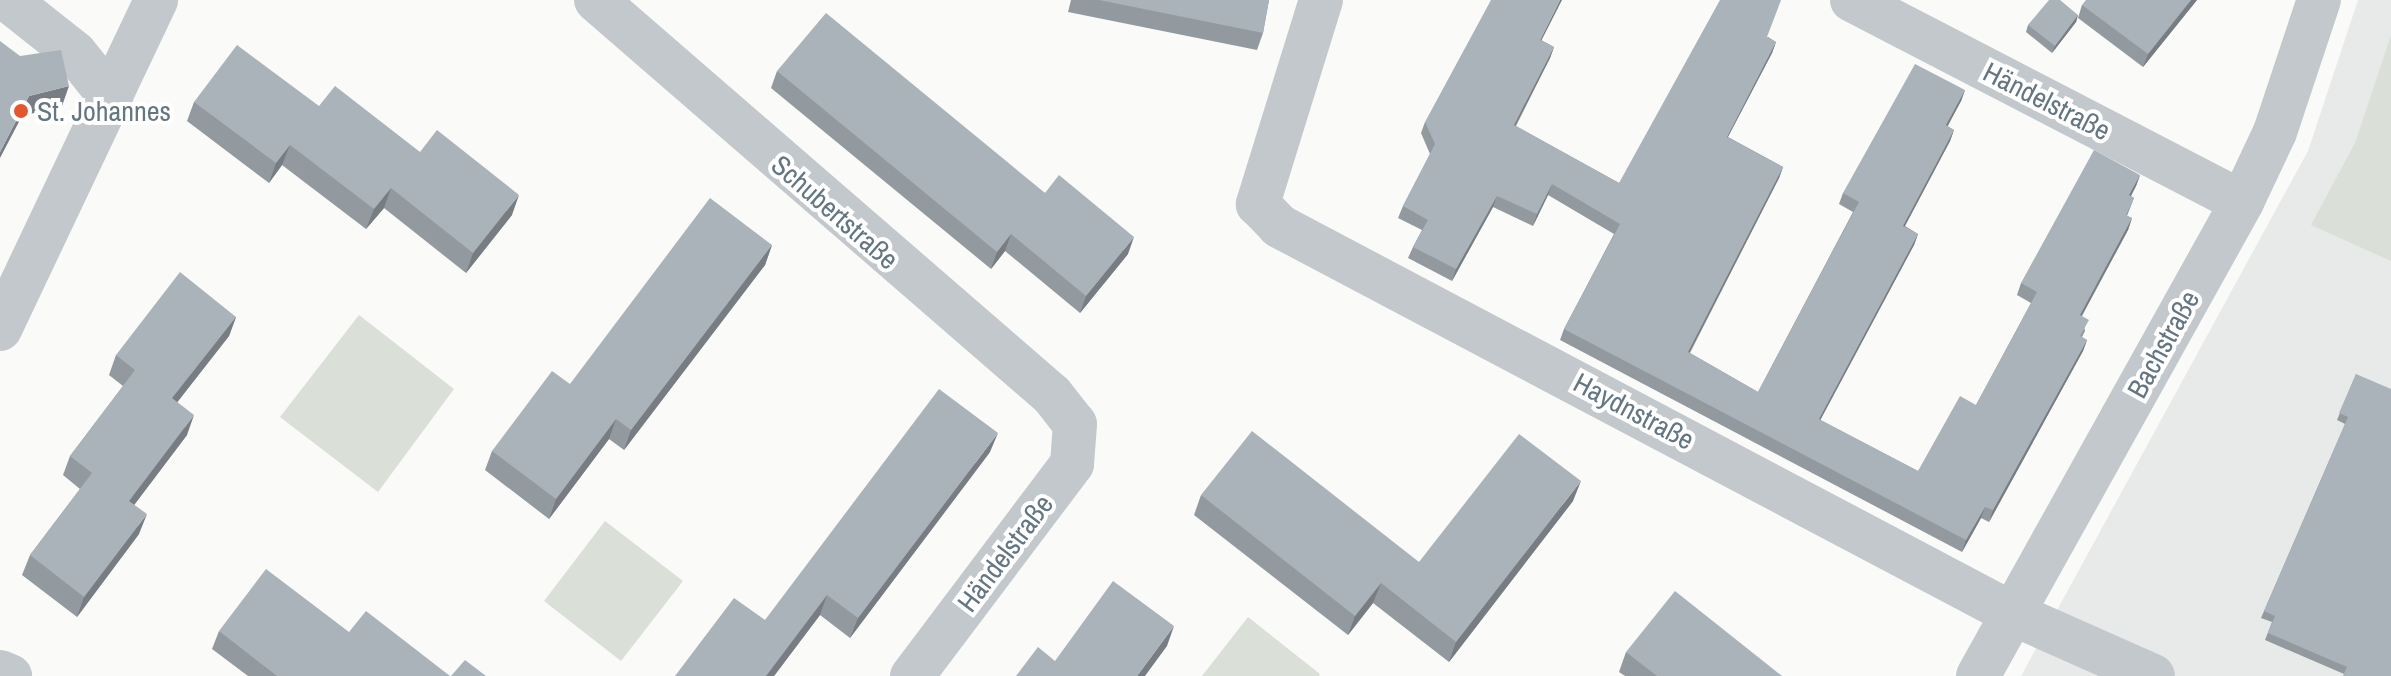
<!DOCTYPE html>
<html>
<head>
<meta charset="utf-8">
<style>
  body { margin:0 }
  #map { position:relative; width:2391px; height:676px; overflow:hidden; background:#fafaf8; font-family:"Archivo Narrow",sans-serif }
  div>[style] { position:absolute }
  .built>* { inset:0; background:#e8e9e9 }
  .green>* { inset:0; background:#dadfd7 }
  .minor>* { height:44px; margin:-22px; padding:0 22px; transform-origin:22px; border-radius:22px; background:#c3c8cc }
  .wall>* { inset:0; background:#929a9f }
  .shaded-wall>* { inset:0; background:#777d82 }
  .building>* { inset:0; background:#aab3b9 }
  .dots>* { width:22px; height:22px; translate:-50% -50%; box-sizing:border-box; border:4px solid #fff; border-radius:50% }
  span { translate:-50% -50%; white-space:nowrap; text-align:center; line-height:1.15; -webkit-text-stroke:8px #fff; paint-order:stroke }
  .street-label { font-size:28px; color:#657683 }
  .poi-label { font-size:28px; color:#657683 }
  .left { translate:0 -50%; text-align:left }
</style>
</head>
<body>
<div id="map">
  <div class="built">
    <div style="clip-path:polygon(2358px 0,2391px 0,2391px 676px,2021px 676px,2308px 151px)"></div>
  </div>
  <div class="green">
    <div style="clip-path:polygon(2391px 35px,2391px 261px,2311px 225px,2355px 143px)"></div>
    <div style="clip-path:polygon(359px 315px,454px 389px,378px 492px,280px 417px)"></div>
    <div style="clip-path:polygon(605px 521px,683px 581px,621px 661px,544px 601px)"></div>
    <div style="clip-path:polygon(1248px 617px,1320px 674px,1319px 676px,1202px 676px)"></div>
  </div>
  <div class="minor">
    <div style="left:8px;top:0;width:85px;rotate:38.3deg"></div>
    <div style="left:75px;top:53px;width:58px;rotate:51.3deg"></div>
    <div style="left:596px;top:0;width:603px;rotate:40.9deg"></div>
    <div style="left:1052px;top:395px;width:37px;rotate:52deg"></div>
    <div style="left:1075px;top:424px;width:40px;rotate:94.3deg"></div>
    <div style="left:1072px;top:464px;width:266px;rotate:127deg"></div>
    <div style="left:1321px;top:0;width:214px;rotate:107.2deg"></div>
    <div style="left:1258px;top:204px;width:30px;rotate:46deg"></div>
    <div style="left:1279px;top:226px;width:830px;rotate:27.86deg"></div>
    <div style="left:2013px;top:614px;width:153px;rotate:23.9deg"></div>
    <div style="left:1852px;top:0;width:439px;rotate:27.4deg"></div>
    <div style="left:0;top:329px;width:364px;rotate:-64.6deg"></div>
    <div style="left:0;top:672px;width:11px;rotate:22deg"></div>
    <div style="left:1978px;top:676px;width:543px;rotate:-60.88deg"></div>
    <div style="left:2242px;top:202px;width:77px;rotate:-64.8deg"></div>
    <div style="left:2275px;top:132px;width:139px;rotate:-71.6deg"></div>
  </div>
  <div class="wall">
    <div style="clip-path:polygon(1071px 0,1269px 0,1263px 33px,1257px 50px,1068px 12px)"></div>
    <div style="clip-path:polygon(2197px 0,2143px 67px,2078px 18px,2082px 5px)"></div>
    <div style="clip-path:polygon(2078px 15px,2076px 22px,2052px 53px,2026px 32px,2028px 25px)"></div>
    <div style="clip-path:polygon(1768px 37px,1776px 42px,1772px 53px,1728px 137px,1783px 167px,1779px 178px,1690px 353px,1758px 392px,1853px 212px,1839px 204px,1843px 193px,1965px 90px,1961px 101px,1947px 126px,1954px 130px,1950px 141px,1905px 226px,1918px 234px,1914px 245px,1820px 420px,1918px 471px,1976px 405px,2031px 303px,2017px 295px,2021px 283px,2140px 175px,2136px 186px,2131px 196px,2134px 198px,2127px 216px,2132px 218px,2128px 230px,2082px 316px,2085px 331px,2082px 337px,2087px 340px,2083px 351px,1989px 522px,1981px 518px,1962px 552px,1560px 340px,1564px 329px,1614px 234px,1548px 195px,1533px 226px,1493px 207px,1452px 281px,1408px 258px,1413px 247px,1422px 230px,1398px 218px,1403px 206px,1430px 154px,1421px 133px,1425px 122px,1541px 40px,1554px 47px,1550px 58px,1516px 126px,1619px 183px)"></div>
    <div style="clip-path:polygon(777px 71px,1045px 193px,1128px 254px,1080px 313px,1005px 251px,991px 269px,771px 88px)"></div>
    <div style="clip-path:polygon(194px 102px,319px 106px,420px 152px,512px 215px,466px 273px,384px 208px,366px 229px,282px 165px,269px 183px,187px 121px)"></div>
    <div style="clip-path:polygon(772px 245px,765px 265px,624px 450px,609px 439px,549px 519px,485px 470px,492px 451px,570px 384px)"></div>
    <div style="clip-path:polygon(236px 317px,229px 336px,177px 402px,187px 435px,134px 505px,139px 534px,77px 617px,22px 575px,30px 555px,80px 489px,63px 475px,70px 456px,123px 386px,109px 375px,116px 355px)"></div>
    <div style="clip-path:polygon(2356px 374px,2391px 676px,2344px 674px,2265px 640px,2272px 622px,2261px 618px,2345px 424px,2337px 420px)"></div>
    <div style="clip-path:polygon(990px 452px,850px 638px,820px 615px,774px 676px,675px 676px,765px 620px)"></div>
    <div style="clip-path:polygon(1201px 495px,1419px 562px,1573px 501px,1449px 662px,1373px 603px,1348px 635px,1194px 515px)"></div>
    <div style="clip-path:polygon(219px 631px,450px 676px,248px 676px,212px 649px)"></div>
    <div style="clip-path:polygon(1626px 652px,1782px 676px,1625px 676px,1619px 672px)"></div>
  </div>
  <div class="shaded-wall">
    <div style="clip-path:polygon(1560px 0,1562px 0,1536px 51px,1540px 40px)"></div>
    <div style="clip-path:polygon(2191px 0,2197px 0,2143px 67px,2148px 54px)"></div>
    <div style="clip-path:polygon(2078px 15px,2076px 22px,2052px 53px,2055px 46px)"></div>
    <div style="clip-path:polygon(1776px 42px,1772px 53px,1722px 148px,1727px 137px)"></div>
    <div style="clip-path:polygon(1554px 47px,1550px 58px,1510px 136px,1514px 125px)"></div>
    <div style="clip-path:polygon(69px 86px,62px 106px,22px 116px,0 158px,0 152px,29px 96px)"></div>
    <div style="clip-path:polygon(1965px 90px,1961px 101px,1942px 137px,1946px 125px)"></div>
    <div style="clip-path:polygon(1954px 130px,1950px 141px,1899px 237px,1903px 226px)"></div>
    <div style="clip-path:polygon(290px 145px,282px 165px,269px 183px,276px 163px)"></div>
    <div style="clip-path:polygon(1783px 167px,1779px 178px,1684px 363px,1688px 352px)"></div>
    <div style="clip-path:polygon(2140px 175px,2136px 186px,2125px 207px,2129px 195px)"></div>
    <div style="clip-path:polygon(1552px 184px,1548px 195px,1533px 226px,1537px 214px)"></div>
    <div style="clip-path:polygon(391px 188px,384px 208px,366px 229px,374px 209px)"></div>
    <div style="clip-path:polygon(519px 195px,512px 215px,466px 273px,473px 253px)"></div>
    <div style="clip-path:polygon(1497px 196px,1493px 207px,1452px 281px,1456px 269px)"></div>
    <div style="clip-path:polygon(2132px 218px,2128px 230px,2076px 326px,2080px 315px)"></div>
    <div style="clip-path:polygon(1011px 234px,1005px 251px,991px 269px,997px 252px)"></div>
    <div style="clip-path:polygon(1918px 234px,1914px 245px,1815px 430px,1819px 419px)"></div>
    <div style="clip-path:polygon(1134px 237px,1128px 254px,1080px 313px,1086px 296px)"></div>
    <div style="clip-path:polygon(772px 245px,765px 265px,624px 450px,631px 430px)"></div>
    <div style="clip-path:polygon(236px 317px,229px 336px,165px 418px,172px 398px)"></div>
    <div style="clip-path:polygon(2087px 340px,2083px 351px,1989px 522px,1993px 510px)"></div>
    <div style="clip-path:polygon(194px 415px,187px 435px,122px 521px,129px 501px)"></div>
    <div style="clip-path:polygon(616px 419px,609px 439px,549px 519px,556px 499px)"></div>
    <div style="clip-path:polygon(998px 433px,990px 452px,850px 638px,858px 618px)"></div>
    <div style="clip-path:polygon(1581px 481px,1573px 501px,1449px 662px,1456px 642px)"></div>
    <div style="clip-path:polygon(1985px 507px,1981px 518px,1962px 552px,1966px 540px)"></div>
    <div style="clip-path:polygon(147px 514px,139px 534px,77px 617px,84px 597px)"></div>
    <div style="clip-path:polygon(1381px 583px,1373px 603px,1348px 635px,1355px 616px)"></div>
    <div style="clip-path:polygon(827px 595px,820px 615px,774px 676px,766px 676px)"></div>
    <div style="clip-path:polygon(1174px 626px,1167px 646px,1145px 676px,1137px 676px)"></div>
  </div>
  <div class="building">
    <div style="clip-path:polygon(1099px 0,1269px 0,1263px 33px)"></div>
    <div style="clip-path:polygon(1491px 0,1560px 0,1540px 40px,1554px 47px,1514px 125px,1619px 183px,1720px 0,1781px 0,1767px 37px,1776px 42px,1727px 137px,1783px 167px,1688px 352px,1758px 392px,1859px 202px,1843px 193px,1915px 64px,1965px 90px,1946px 125px,1954px 130px,1903px 226px,1918px 234px,1819px 419px,1918px 471px,1960px 396px,1976px 405px,2037px 292px,2021px 283px,2094px 150px,2140px 175px,2129px 195px,2134px 198px,2126px 215px,2132px 218px,2080px 315px,2089px 320px,2080px 336px,2087px 340px,1993px 510px,1985px 507px,1966px 540px,1564px 329px,1620px 224px,1552px 184px,1537px 214px,1497px 196px,1456px 269px,1413px 247px,1428px 220px,1403px 206px,1435px 144px,1425px 122px)"></div>
    <div style="clip-path:polygon(2049px 0,2060px 0,2078px 15px,2055px 46px,2028px 25px)"></div>
    <div style="clip-path:polygon(2086px 0,2191px 0,2148px 54px,2082px 5px)"></div>
    <div style="clip-path:polygon(826px 13px,1045px 193px,1059px 175px,1134px 237px,1086px 296px,1011px 234px,997px 252px,777px 71px)"></div>
    <div style="clip-path:polygon(0 41px,20px 56px,61px 50px,69px 86px,29px 96px,0 152px)"></div>
    <div style="clip-path:polygon(237px 45px,319px 106px,335px 86px,420px 152px,437px 130px,519px 195px,473px 253px,391px 188px,374px 209px,290px 145px,276px 163px,194px 102px)"></div>
    <div style="clip-path:polygon(710px 198px,772px 245px,631px 430px,616px 419px,556px 499px,492px 451px,552px 371px,570px 384px)"></div>
    <div style="clip-path:polygon(180px 272px,236px 317px,172px 398px,194px 415px,129px 501px,147px 514px,84px 597px,30px 555px,92px 473px,70px 456px,135px 370px,116px 355px)"></div>
    <div style="clip-path:polygon(2356px 374px,2391px 389px,2391px 676px,2343px 676px,2347px 667px,2268px 633px,2275px 616px,2264px 611px,2348px 417px,2339px 413px)"></div>
    <div style="clip-path:polygon(939px 389px,998px 433px,858px 618px,827px 595px,766px 676px,675px 676px,734px 598px,765px 620px)"></div>
    <div style="clip-path:polygon(1252px 431px,1419px 562px,1519px 434px,1581px 481px,1456px 642px,1381px 583px,1355px 616px,1201px 495px)"></div>
    <div style="clip-path:polygon(266px 569px,349px 632px,366px 611px,450px 676px,277px 676px,219px 631px)"></div>
    <div style="clip-path:polygon(1113px 581px,1174px 626px,1137px 676px,1016px 676px,1038px 647px,1055px 661px)"></div>
    <div style="clip-path:polygon(1675px 591px,1782px 676px,1657px 676px,1626px 652px)"></div>
    <div style="clip-path:polygon(465px 660px,486px 676px,451px 676px)"></div>
  </div>
  <div class="dots">
    <div style="left:21px;top:111px;background:#e4572e"></div>
  </div>
  <div class="street-label">
    <span style="left:2047px;top:101px;rotate:27deg">Händelstraße</span>
    <span style="left:835px;top:212px;rotate:41deg">Schubertstraße</span>
    <span style="left:2163px;top:344px;rotate:-61deg">Bachstraße</span>
    <span style="left:1634px;top:411px;rotate:28deg">Haydnstraße</span>
    <span style="left:1005px;top:553px;rotate:-53deg">Händelstraße</span>
  </div>
  <div class="poi-label">
    <span class="left" style="left:37px;top:111px">St. Johannes</span>
  </div>
</div>
</body>
</html>
